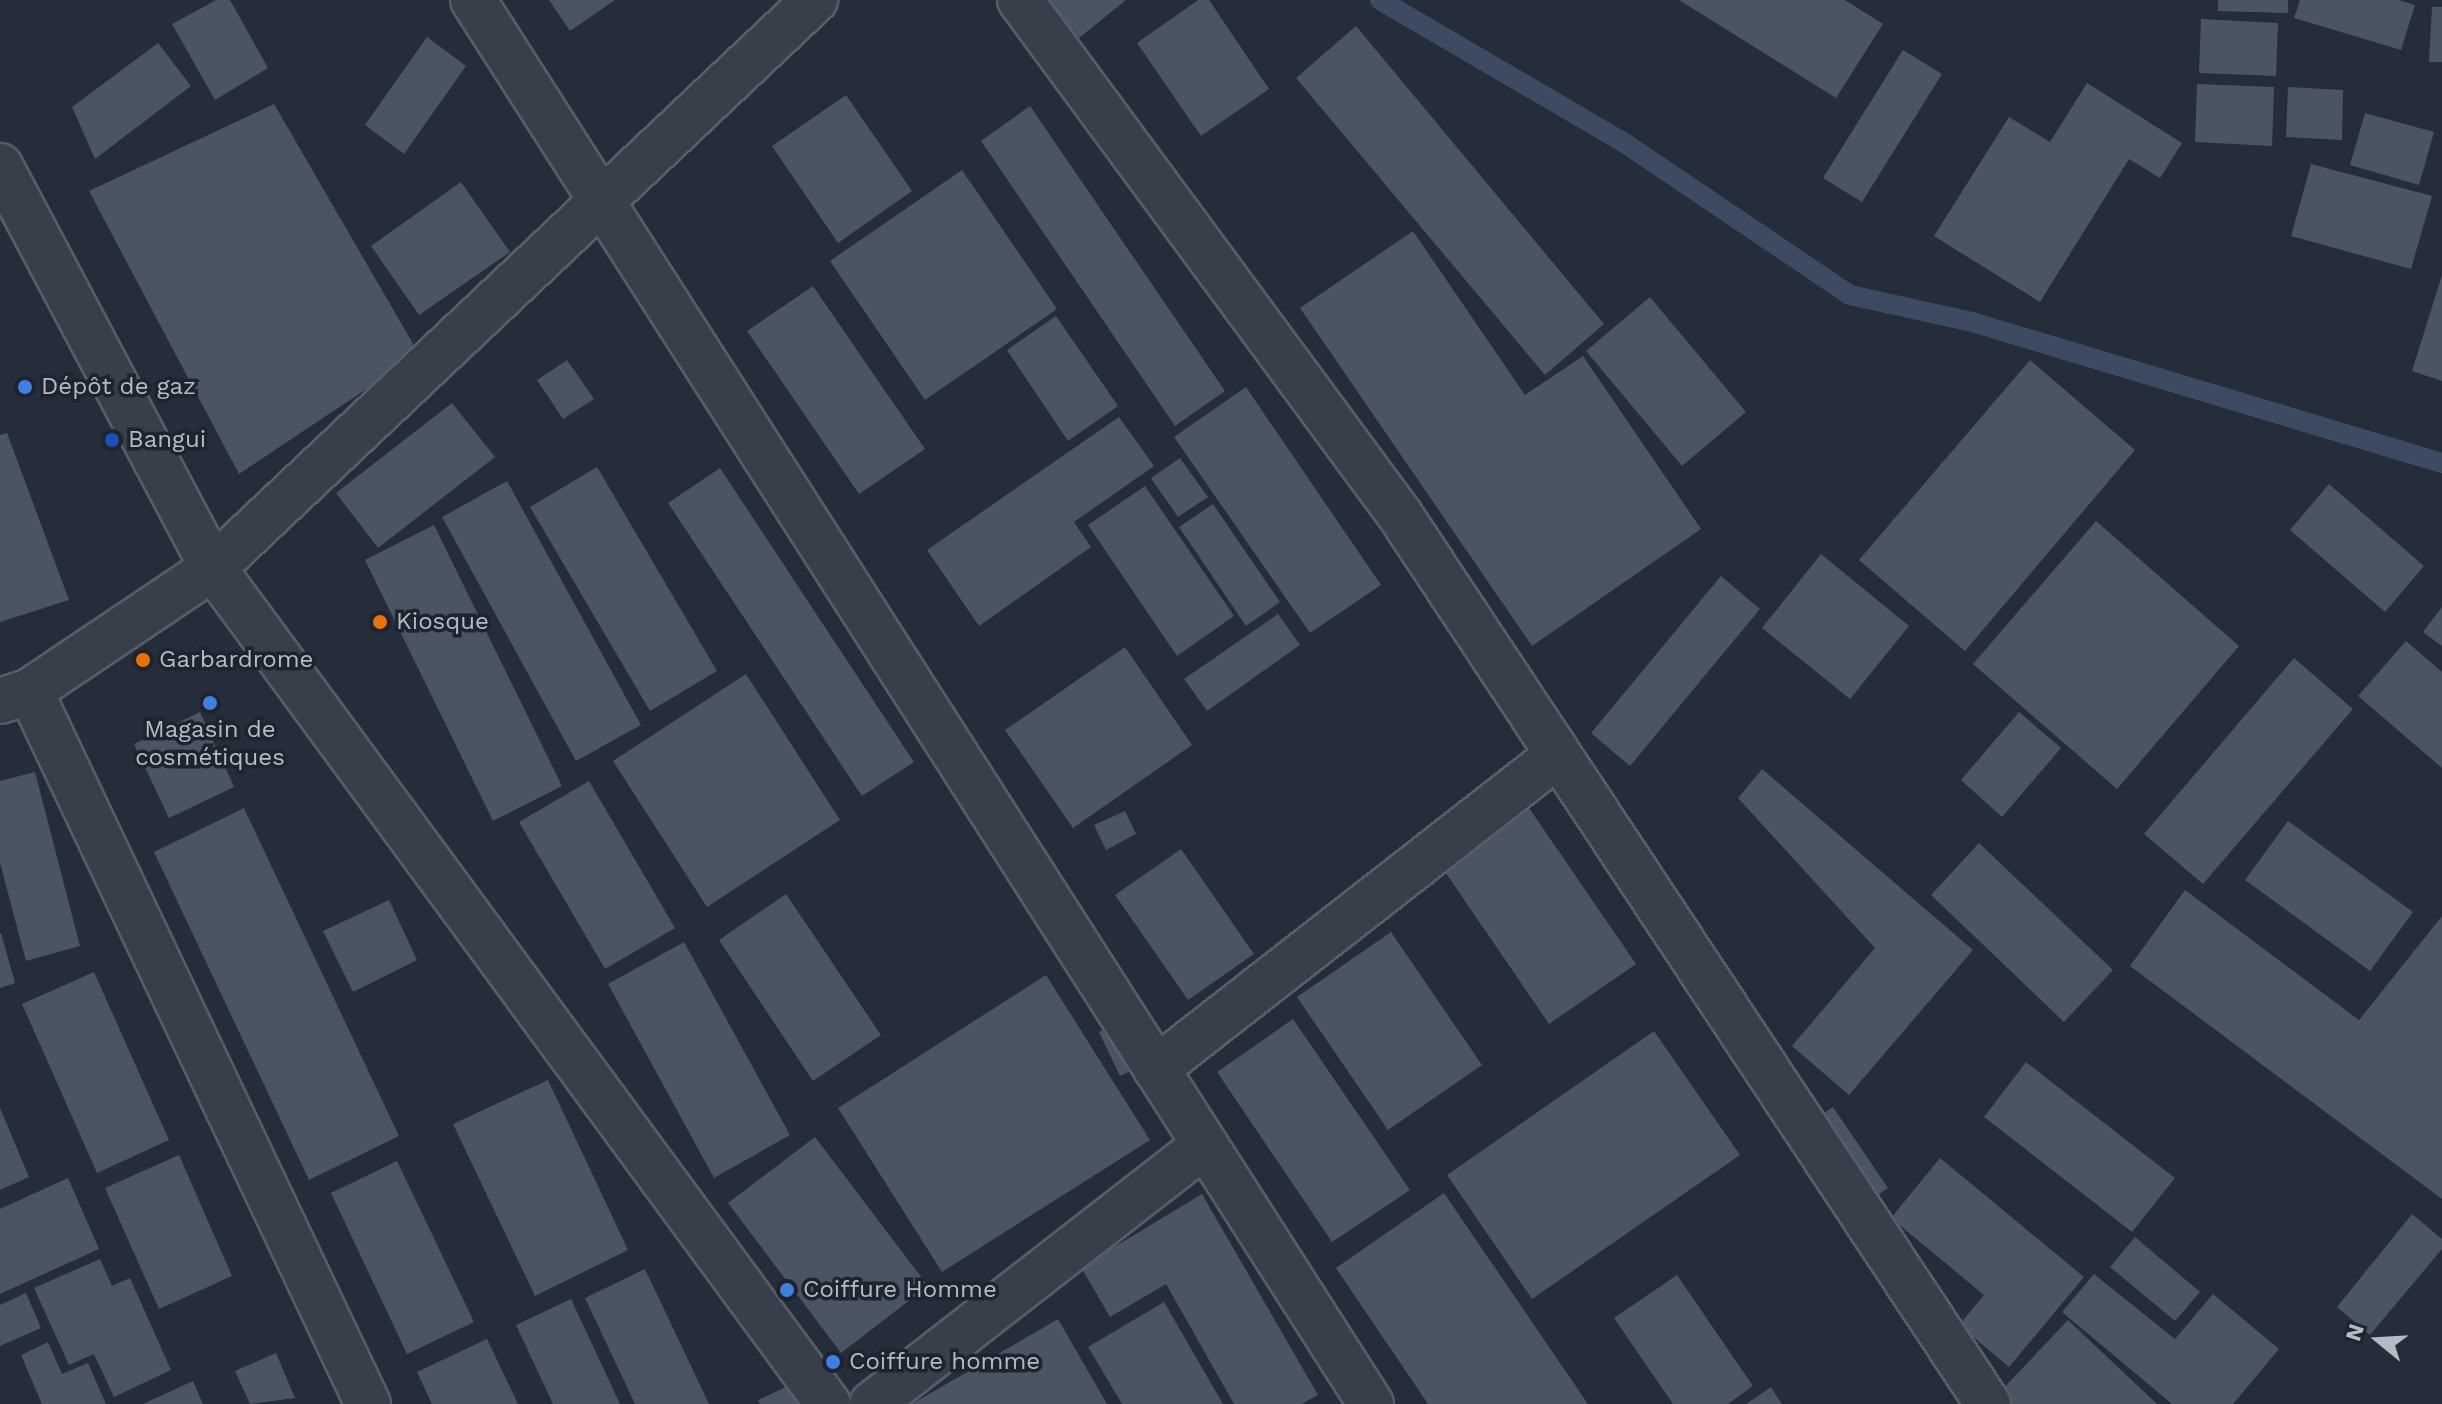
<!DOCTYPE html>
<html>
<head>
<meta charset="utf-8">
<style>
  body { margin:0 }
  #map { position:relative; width:2442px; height:1404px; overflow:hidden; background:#252d3a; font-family:"Work Sans",sans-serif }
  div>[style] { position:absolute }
  .stream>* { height:20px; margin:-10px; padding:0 10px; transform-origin:10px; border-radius:10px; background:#3c4a62 }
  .building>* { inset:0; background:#4b5463 }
  .roads { filter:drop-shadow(2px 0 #575d68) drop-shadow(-2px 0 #575d68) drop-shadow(0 2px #575d68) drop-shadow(0 -2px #575d68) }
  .minor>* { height:44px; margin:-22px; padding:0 22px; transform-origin:22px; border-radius:22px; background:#393f4a }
  .dots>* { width:22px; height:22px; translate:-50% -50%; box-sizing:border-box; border:4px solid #1e242f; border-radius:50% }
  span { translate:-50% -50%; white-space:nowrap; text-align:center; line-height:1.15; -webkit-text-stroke:7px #1e242f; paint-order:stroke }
  .poi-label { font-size:24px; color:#b4bac6 }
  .left { translate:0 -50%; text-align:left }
  .north { position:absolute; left:2338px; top:1300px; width:80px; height:80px; -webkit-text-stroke:6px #1e242f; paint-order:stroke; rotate:288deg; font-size:22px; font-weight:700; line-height:32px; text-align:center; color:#b4bac6 }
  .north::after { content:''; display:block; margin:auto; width:28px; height:36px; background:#b4bac6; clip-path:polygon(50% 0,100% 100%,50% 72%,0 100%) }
</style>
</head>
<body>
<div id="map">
  <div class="stream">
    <div style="left:1380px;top:0;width:285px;rotate:30.3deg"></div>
    <div style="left:1626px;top:144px;width:270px;rotate:34deg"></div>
    <div style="left:1850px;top:295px;width:125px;rotate:12.5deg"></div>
    <div style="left:1972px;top:322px;width:491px;rotate:16.7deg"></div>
  </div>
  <div class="building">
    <div style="clip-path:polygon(216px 0,230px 0,268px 68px,215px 100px,172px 24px)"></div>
    <div style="clip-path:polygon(549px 0,615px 0,570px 31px)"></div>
    <div style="clip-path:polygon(1048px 0,1126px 0,1079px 38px)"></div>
    <div style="clip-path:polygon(1198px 0,1209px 0,1269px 89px,1201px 136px,1137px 43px)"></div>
    <div style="clip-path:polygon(1679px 0,1845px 0,1883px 24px,1836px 98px)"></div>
    <div style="clip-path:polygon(2218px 0,2288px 0,2288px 13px,2218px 11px)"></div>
    <div style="clip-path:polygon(2300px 0,2399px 0,2415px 5px,2401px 50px,2294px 18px)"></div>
    <div style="clip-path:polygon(2432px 7px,2442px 7px,2442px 62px,2429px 62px)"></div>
    <div style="clip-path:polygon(2201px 19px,2278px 23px,2276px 76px,2199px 73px)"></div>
    <div style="clip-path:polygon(1356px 26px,1604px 324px,1545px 375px,1296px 78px)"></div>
    <div style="clip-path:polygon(427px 37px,466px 66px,404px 154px,365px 125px)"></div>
    <div style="clip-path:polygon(158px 43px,191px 86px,95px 159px,72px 107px)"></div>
    <div style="clip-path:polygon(1903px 50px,1942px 74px,1862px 202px,1823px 178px)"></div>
    <div style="clip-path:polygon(2087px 83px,2182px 143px,2160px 178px,2129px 159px,2040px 302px,1934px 236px,2009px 117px,2050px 142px)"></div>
    <div style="clip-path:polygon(2197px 84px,2274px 87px,2272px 146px,2195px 142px)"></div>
    <div style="clip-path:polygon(2288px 87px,2343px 90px,2342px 140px,2286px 137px)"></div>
    <div style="clip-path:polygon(846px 95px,912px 191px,838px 243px,772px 146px)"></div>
    <div style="clip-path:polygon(274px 104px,419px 354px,239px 474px,89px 191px)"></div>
    <div style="clip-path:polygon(1030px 106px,1225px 391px,1175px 426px,981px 141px)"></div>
    <div style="clip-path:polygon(2365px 113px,2434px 132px,2419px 185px,2350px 165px)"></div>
    <div style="clip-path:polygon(2311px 164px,2432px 196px,2411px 269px,2291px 236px)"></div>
    <div style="clip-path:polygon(962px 170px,1057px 309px,925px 400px,830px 261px)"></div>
    <div style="clip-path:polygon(461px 182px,510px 252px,419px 315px,371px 246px)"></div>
    <div style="clip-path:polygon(1413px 231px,1525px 395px,1583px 356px,1701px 529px,1532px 646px,1300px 308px)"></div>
    <div style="clip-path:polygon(2442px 275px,2442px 381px,2412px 371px)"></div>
    <div style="clip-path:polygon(813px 286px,925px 449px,859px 494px,747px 331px)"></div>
    <div style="clip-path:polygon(1650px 297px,1746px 412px,1682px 466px,1586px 351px)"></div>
    <div style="clip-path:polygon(1056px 316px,1118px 406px,1068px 441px,1007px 350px)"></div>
    <div style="clip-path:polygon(567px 360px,594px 399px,563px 419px,537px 380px)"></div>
    <div style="clip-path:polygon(2030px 360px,2135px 450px,1965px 651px,1859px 560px)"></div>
    <div style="clip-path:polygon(1246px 387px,1381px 585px,1310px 633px,1174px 437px)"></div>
    <div style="clip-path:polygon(452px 403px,495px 457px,378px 548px,336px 493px)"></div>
    <div style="clip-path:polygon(1119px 417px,1154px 466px,1074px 522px,1091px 547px,979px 626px,927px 550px)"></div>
    <div style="clip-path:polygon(7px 433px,69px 600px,0 622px,0 435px)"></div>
    <div style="clip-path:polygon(1180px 458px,1208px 497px,1178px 517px,1151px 478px)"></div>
    <div style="clip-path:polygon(597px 467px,717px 671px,650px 711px,530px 507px)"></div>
    <div style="clip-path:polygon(720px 468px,914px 762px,862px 796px,668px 503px)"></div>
    <div style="clip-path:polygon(507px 481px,641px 725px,576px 761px,442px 517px)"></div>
    <div style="clip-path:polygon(2329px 484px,2424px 566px,2385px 612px,2290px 530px)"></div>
    <div style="clip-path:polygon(1145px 486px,1234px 616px,1177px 656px,1088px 525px)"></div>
    <div style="clip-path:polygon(1213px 504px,1280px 602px,1246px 626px,1179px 527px)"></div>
    <div style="clip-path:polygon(2096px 521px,2239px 646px,2117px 789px,1973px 664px)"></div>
    <div style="clip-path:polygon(434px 525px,562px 786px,493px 821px,365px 560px)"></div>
    <div style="clip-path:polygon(1821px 554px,1909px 626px,1850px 699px,1762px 628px)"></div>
    <div style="clip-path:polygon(1721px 576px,1760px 609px,1630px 766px,1591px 733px)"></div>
    <div style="clip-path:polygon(2442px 607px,2442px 646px,2423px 632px)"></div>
    <div style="clip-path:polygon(1278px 614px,1300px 645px,1207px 711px,1184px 679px)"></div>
    <div style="clip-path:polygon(2406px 641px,2442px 672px,2442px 768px,2358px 696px)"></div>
    <div style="clip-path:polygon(1125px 647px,1192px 745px,1073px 828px,1005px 730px)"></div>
    <div style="clip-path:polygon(2294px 658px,2353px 709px,2203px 884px,2144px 834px)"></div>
    <div style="clip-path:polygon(746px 674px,840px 820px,707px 907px,613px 761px)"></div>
    <div style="clip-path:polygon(200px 712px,234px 787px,169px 818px,134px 744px)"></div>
    <div style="clip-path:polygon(2019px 712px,2061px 748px,2002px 817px,1961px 780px)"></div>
    <div style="clip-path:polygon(1762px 769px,1973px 950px,1849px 1095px,1792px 1046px,1875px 948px,1738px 798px)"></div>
    <div style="clip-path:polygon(35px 772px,80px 946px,26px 961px,0 863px,0 781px)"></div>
    <div style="clip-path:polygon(589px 781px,675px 928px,605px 969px,519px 822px)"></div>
    <div style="clip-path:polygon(1525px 802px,1636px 964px,1549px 1024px,1439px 863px)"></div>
    <div style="clip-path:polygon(244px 808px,399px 1136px,309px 1180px,154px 852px)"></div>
    <div style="clip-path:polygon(1125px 811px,1136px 834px,1106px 850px,1094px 825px)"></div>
    <div style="clip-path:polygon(2288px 821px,2413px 912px,2370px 971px,2245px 880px)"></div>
    <div style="clip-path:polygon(1979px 843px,2113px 970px,2064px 1022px,1931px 895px)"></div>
    <div style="clip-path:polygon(1181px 849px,1254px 954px,1188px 1000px,1115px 895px)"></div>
    <div style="clip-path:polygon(2185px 890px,2359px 1020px,2442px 916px,2442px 1199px,2130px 966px)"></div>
    <div style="clip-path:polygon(786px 894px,881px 1035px,813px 1081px,719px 940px)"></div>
    <div style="clip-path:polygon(389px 900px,417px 960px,353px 992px,323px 931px)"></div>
    <div style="clip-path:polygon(1391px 932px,1482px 1065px,1388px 1130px,1297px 997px)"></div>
    <div style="clip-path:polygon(1px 933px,15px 983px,0 988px,0 934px)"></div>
    <div style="clip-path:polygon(684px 942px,790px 1135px,714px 1178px,608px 984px)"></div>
    <div style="clip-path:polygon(94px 972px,169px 1140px,97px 1173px,22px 1004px)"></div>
    <div style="clip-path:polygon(1046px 975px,1150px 1140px,942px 1272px,838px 1108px)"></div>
    <div style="clip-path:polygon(1293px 1019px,1410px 1190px,1332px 1242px,1217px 1072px)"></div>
    <div style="clip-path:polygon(1123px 1020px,1144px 1065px,1120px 1076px,1099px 1032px)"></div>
    <div style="clip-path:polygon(1654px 1031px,1740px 1155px,1532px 1299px,1447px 1175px)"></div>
    <div style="clip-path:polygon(2026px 1062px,2175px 1178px,2132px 1232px,1984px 1117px)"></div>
    <div style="clip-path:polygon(548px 1080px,628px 1250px,535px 1296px,453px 1124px)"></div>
    <div style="clip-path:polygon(1833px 1107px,1888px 1188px,1861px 1206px,1806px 1125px)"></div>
    <div style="clip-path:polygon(0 1108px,29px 1177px,0 1190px)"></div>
    <div style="clip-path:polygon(815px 1137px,928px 1286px,841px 1353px,728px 1203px)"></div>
    <div style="clip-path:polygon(179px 1155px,232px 1276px,159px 1309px,105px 1188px)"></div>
    <div style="clip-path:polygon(1940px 1158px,2084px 1277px,2009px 1367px,1959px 1325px,1984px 1295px,1891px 1218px)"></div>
    <div style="clip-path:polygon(397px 1161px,474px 1322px,407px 1354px,331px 1193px)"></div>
    <div style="clip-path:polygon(68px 1178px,99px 1249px,0 1294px,0 1209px)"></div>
    <div style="clip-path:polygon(1444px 1193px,1588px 1404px,1428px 1404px,1336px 1268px)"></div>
    <div style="clip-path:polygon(1202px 1194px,1318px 1395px,1302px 1404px,1234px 1404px,1166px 1284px,1110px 1317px,1081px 1267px)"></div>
    <div style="clip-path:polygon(2412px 1214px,2442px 1239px,2442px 1249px,2370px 1335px,2337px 1307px)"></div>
    <div style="clip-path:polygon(2135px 1237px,2200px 1292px,2175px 1321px,2110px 1267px)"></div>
    <div style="clip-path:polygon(100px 1259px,112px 1286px,130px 1278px,171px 1370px,114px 1397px,94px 1354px,69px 1365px,34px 1288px)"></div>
    <div style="clip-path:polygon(645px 1269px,709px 1404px,635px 1404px,585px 1298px)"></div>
    <div style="clip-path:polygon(2094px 1274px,2175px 1339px,2213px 1294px,2279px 1349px,2233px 1404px,2172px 1404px,2062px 1312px)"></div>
    <div style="clip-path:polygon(1677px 1275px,1753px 1386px,1728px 1404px,1673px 1404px,1614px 1318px)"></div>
    <div style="clip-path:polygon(26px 1293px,41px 1328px,0 1346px,0 1305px)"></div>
    <div style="clip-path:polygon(571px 1299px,620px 1404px,553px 1404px,516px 1325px)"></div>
    <div style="clip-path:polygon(1164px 1302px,1223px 1404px,1122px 1404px,1088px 1347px)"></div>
    <div style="clip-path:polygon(1058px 1319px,1107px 1404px,912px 1404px)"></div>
    <div style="clip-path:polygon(2068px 1320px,2157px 1404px,2009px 1404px,1998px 1394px)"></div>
    <div style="clip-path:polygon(487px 1339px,518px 1404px,432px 1404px,417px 1372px)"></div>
    <div style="clip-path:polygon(48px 1342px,62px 1374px,88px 1363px,106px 1404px,42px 1404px,21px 1355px)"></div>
    <div style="clip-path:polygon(276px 1353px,295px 1398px,250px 1404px,235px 1371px)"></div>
    <div style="clip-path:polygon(803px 1379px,815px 1404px,760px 1404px,758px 1400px)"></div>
    <div style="clip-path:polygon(193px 1381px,203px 1404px,143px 1404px)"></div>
    <div style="clip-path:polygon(1771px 1387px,1782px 1404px,1746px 1404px)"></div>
  </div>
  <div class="roads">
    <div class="minor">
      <div style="left:473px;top:0;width:1667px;rotate:57.4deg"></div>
      <div style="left:1020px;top:0;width:640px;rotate:53.58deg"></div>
      <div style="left:1400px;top:515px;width:1066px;rotate:56.52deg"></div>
      <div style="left:0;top:166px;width:455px;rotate:62.1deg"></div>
      <div style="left:213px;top:568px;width:1038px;rotate:53.66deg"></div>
      <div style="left:30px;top:691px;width:789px;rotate:64.64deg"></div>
      <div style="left:0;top:701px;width:32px;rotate:-18deg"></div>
      <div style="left:30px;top:691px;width:220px;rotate:-33.9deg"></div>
      <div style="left:213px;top:568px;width:828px;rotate:-43.34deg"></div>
      <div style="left:1156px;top:1069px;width:510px;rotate:-37.99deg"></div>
      <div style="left:872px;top:1404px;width:422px;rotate:-37.9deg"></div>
    </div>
  </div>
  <div class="dots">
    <div style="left:25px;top:387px;background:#3f7fe0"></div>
    <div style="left:112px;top:440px;background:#1a4fb4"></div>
    <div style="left:380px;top:622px;background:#e8710a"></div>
    <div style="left:143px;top:660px;background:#e8710a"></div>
    <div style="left:210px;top:703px;background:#3f7fe0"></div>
    <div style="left:787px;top:1290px;background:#3f7fe0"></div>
    <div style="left:833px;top:1362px;background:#3f7fe0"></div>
  </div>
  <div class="poi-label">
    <span class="left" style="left:41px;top:387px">Dépôt de gaz</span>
    <span class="left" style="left:128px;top:440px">Bangui</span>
    <span class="left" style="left:396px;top:622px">Kiosque</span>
    <span class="left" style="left:159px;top:660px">Garbardrome</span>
    <span style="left:210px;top:744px">Magasin de<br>cosmétiques</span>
    <span class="left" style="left:803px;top:1290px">Coiffure Homme</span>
    <span class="left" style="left:849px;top:1362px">Coiffure homme</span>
  </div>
  <div class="north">N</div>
</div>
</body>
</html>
